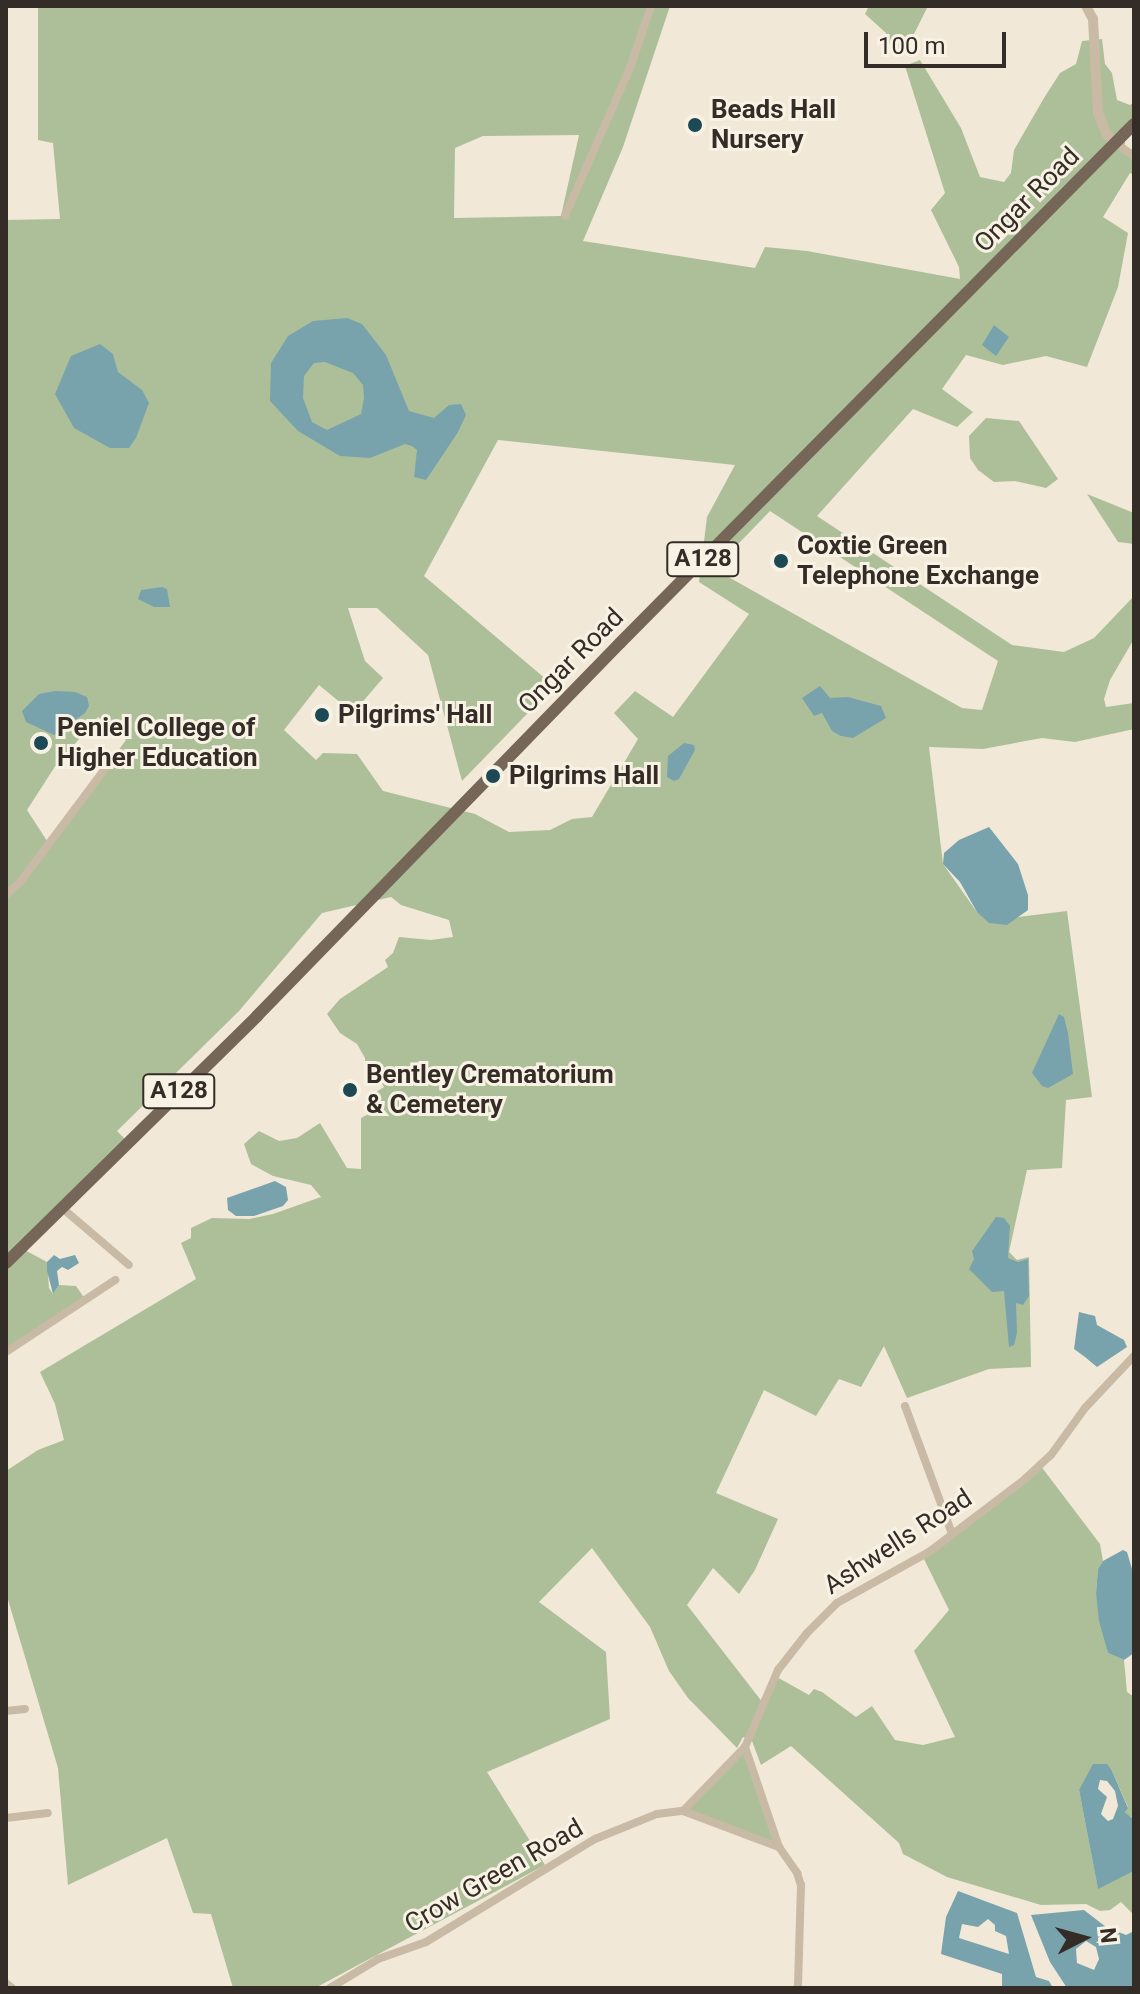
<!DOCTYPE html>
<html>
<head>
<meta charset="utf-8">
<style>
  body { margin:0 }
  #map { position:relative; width:1140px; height:1994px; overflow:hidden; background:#f1e8d8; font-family:Roboto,sans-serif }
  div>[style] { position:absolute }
  .green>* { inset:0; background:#adbf99 }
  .water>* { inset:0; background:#78a3ad }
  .minor>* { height:8px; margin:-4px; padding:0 4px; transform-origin:4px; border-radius:4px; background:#c8baa5 }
  .tertiary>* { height:10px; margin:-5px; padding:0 5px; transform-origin:5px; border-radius:5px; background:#c8baa5 }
  .primary>* { height:12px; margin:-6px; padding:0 6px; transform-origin:6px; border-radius:6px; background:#766657 }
  .dots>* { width:22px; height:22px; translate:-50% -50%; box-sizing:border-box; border:4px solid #f8f2e4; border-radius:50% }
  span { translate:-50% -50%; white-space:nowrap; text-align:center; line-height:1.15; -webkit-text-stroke:6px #f8f2e4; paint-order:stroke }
  .shield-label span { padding:2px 6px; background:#f8f2e4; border:2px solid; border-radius:6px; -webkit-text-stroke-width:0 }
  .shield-label { font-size:24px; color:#342c26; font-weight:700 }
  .poi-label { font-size:26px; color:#342c26; font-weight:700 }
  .left { translate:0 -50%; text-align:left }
  .street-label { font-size:26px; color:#342c26 }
  .frame { position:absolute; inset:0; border:8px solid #342c26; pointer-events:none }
  .north { position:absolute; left:1044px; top:1898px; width:80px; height:80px; -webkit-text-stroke:6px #f8f2e4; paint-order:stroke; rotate:84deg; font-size:22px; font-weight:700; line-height:32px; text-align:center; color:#342c26 }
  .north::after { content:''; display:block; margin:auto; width:28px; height:36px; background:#342c26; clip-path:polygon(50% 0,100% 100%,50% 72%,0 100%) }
  .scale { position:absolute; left:864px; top:32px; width:142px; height:36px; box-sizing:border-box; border:4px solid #342c26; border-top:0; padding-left:10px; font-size:24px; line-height:28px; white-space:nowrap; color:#342c26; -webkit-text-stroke:6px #f8f2e4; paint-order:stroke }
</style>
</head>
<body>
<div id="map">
  <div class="green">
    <div style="clip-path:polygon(evenodd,38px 6px,670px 6px,623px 147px,583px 241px,755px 268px,765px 247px,807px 251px,960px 279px,959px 267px,931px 210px,945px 193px,905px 66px,920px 60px,961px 128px,980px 177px,1004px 182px,1011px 173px,1014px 150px,1044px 98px,1060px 73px,1076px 64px,1082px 41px,1102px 39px,1105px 64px,1112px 73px,1117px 100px,1130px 105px,1134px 102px,1134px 124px,1125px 133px,1125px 150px,1134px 156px,1134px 175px,1130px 173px,1103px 217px,1128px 233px,1118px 287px,1087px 367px,1046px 356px,1003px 365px,966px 355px,942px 389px,973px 412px,957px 427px,913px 409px,817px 516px,1012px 645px,1064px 652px,1094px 638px,1134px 596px,1134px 639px,1110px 680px,1104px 699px,1106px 707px,1134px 703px,1134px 729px,1075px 742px,1042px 738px,983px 749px,929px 747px,943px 864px,977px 912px,1007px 924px,1018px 917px,1067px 911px,1092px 1097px,1066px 1100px,1062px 1168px,1027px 1170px,1009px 1252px,1017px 1260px,1029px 1257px,1031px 1367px,989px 1369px,907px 1398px,884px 1346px,861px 1387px,839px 1379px,816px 1416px,764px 1390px,716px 1493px,778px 1519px,755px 1570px,739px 1594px,713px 1568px,687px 1605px,763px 1703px,775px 1676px,809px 1695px,814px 1689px,822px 1692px,856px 1717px,872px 1706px,895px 1740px,923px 1745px,955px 1737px,914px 1651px,949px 1610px,922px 1555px,1040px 1465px,1100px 1544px,1103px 1561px,1098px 1569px,1096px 1593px,1108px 1653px,1124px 1660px,1127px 1692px,1134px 1697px,1134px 1820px,1125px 1812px,1128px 1807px,1112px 1771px,1079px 1790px,1098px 1888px,1134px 1871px,1134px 1915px,1121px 1902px,1110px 1910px,1100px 1911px,1086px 1904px,1041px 1905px,947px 1877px,903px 1854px,899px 1843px,791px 1746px,761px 1765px,752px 1741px,743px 1737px,737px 1748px,688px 1698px,669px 1671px,650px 1627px,592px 1548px,539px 1602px,606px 1652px,610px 1719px,487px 1772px,545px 1865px,315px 1988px,233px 1988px,211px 1914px,193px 1913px,167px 1838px,68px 1885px,58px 1768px,6px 1593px,6px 1471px,38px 1450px,64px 1440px,55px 1404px,40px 1372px,196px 1279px,181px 1243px,191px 1238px,191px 1228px,212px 1218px,249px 1219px,273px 1214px,321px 1197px,311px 1185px,273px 1176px,251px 1164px,244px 1144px,259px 1131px,279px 1141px,297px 1138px,320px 1123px,347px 1168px,361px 1169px,361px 1118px,376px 1110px,370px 1096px,384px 1087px,375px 1071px,365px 1066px,365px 1058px,357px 1044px,340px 1033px,327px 1014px,340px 999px,388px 967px,385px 960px,393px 953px,399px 937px,431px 940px,453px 937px,449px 920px,401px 905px,391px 897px,322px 913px,239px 1011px,117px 1131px,128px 1142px,21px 1248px,47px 1262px,49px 1288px,53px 1294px,59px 1285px,76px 1286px,85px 1299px,6px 1352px,6px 220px,60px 219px,53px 143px,38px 140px,38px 6px,579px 135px,561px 216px,454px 218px,455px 148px,483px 136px,579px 135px,38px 6px,498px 440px,735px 465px,707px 517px,699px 582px,749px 614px,673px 717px,635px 691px,614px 713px,638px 739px,592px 817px,572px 819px,550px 830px,509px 832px,475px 814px,383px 791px,357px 754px,323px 753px,316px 760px,284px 730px,319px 685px,353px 713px,383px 678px,365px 661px,348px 608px,377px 608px,428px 655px,462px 781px,554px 686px,424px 576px,498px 440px,38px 6px,770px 511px,998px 661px,982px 710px,962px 708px,714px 569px,770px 511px,38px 6px,98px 717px,126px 740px,49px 844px,27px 810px,54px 768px,98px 717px)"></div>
    <div style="clip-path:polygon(869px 6px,928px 6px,907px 48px,892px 52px,886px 33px,865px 14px)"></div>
    <div style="clip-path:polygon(986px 418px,1019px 421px,1058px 479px,1046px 488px,1015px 481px,994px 482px,978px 470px,970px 458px,969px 436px)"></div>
    <div style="clip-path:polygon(1087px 494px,1134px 513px,1134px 544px,1118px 542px)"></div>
    <div style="clip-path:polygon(745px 1747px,779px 1847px,683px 1811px)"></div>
  </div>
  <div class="water">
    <div style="clip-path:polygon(evenodd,347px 318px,362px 324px,386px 355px,409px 411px,434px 418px,449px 405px,461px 404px,466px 415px,458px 432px,426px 480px,414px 477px,417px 450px,412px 446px,405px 444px,370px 458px,340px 456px,298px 431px,270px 401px,271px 363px,288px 336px,313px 321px,347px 318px,325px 362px,353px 373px,363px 385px,364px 398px,361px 414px,327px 430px,312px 422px,303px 398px,304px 376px,314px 363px,325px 362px)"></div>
    <div style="clip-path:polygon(994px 325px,1009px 337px,996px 356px,982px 345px)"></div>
    <div style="clip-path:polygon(100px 344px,113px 354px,118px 372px,142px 390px,149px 403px,136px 438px,129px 448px,110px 448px,74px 428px,55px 394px,71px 356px)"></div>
    <div style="clip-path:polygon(162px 587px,167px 589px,170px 607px,154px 607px,138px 599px,141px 590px)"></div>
    <div style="clip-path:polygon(820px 686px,830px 698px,848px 697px,881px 706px,886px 718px,853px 738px,841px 736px,832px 731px,822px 713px,814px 716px,802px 698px)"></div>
    <div style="clip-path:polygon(55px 691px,75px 692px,87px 697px,89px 706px,85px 713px,54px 735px,26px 722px,22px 711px,39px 694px)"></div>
    <div style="clip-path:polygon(684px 743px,694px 745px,695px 750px,679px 779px,674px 781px,667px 777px,668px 756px)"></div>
    <div style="clip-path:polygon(989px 827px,1018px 864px,1028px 895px,1028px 910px,1007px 925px,989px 923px,977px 912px,960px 882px,943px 864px,944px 853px,959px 840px)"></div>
    <div style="clip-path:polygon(1059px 1014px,1064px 1017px,1068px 1033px,1073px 1074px,1048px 1088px,1042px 1086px,1032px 1073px)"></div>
    <div style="clip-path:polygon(275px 1181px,286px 1187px,288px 1200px,283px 1206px,254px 1216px,236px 1216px,228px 1210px,227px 1198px)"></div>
    <div style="clip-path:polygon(996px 1217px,1004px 1218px,1010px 1226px,1008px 1258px,1018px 1262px,1028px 1259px,1029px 1296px,1023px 1305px,1016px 1303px,1017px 1333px,1014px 1345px,1009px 1347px,1004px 1291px,992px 1292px,969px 1269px,974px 1259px,972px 1251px)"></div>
    <div style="clip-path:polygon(54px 1255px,60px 1259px,75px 1255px,79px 1263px,68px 1270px,62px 1267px,57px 1271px,59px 1285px,53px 1294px,47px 1271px,47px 1262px)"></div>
    <div style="clip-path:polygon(1079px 1312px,1095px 1316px,1097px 1325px,1124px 1340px,1127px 1347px,1097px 1367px,1085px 1357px,1074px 1349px)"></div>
    <div style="clip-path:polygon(1123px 1550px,1127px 1552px,1132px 1569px,1134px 1589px,1134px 1653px,1124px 1660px,1108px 1653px,1099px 1621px,1096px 1593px,1098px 1569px,1103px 1561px)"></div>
    <div style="clip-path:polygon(evenodd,1093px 1764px,1107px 1764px,1112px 1771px,1128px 1808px,1125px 1812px,1134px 1820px,1134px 1871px,1098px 1889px,1079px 1790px,1093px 1764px,1100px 1780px,1107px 1781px,1115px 1791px,1118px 1806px,1113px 1819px,1108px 1821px,1101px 1814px,1107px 1797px,1098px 1789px,1100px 1780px)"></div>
    <div style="clip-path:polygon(evenodd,958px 1891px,1017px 1913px,1036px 1977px,1049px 1981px,1053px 1988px,1002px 1988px,1002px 1974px,941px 1954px,946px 1917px,958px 1891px,988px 1919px,995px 1925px,995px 1931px,1006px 1936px,1009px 1954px,959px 1938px,962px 1924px,978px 1927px,988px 1919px)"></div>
    <div style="clip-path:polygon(evenodd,1084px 1910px,1106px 1927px,1126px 1935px,1134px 1931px,1134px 1988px,1067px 1988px,1050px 1962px,1031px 1915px,1084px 1910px,1086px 1941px,1096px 1947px,1099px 1959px,1094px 1970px,1077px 1963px,1076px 1949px,1086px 1941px)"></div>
  </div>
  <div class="minor">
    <div style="left:1115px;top:143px;width:23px;rotate:34deg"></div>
    <div style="left:565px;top:216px;width:162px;rotate:-66.3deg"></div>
    <div style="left:630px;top:68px;width:65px;rotate:-71.3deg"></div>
    <div style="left:6px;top:895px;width:21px;rotate:-43deg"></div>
    <div style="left:21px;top:881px;width:149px;rotate:-53.2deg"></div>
    <div style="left:61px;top:1207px;width:89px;rotate:40.5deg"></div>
    <div style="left:6px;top:1352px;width:131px;rotate:-33.4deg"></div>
    <div style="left:905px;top:1406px;width:136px;rotate:69.8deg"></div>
    <div style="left:6px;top:1711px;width:19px;rotate:-6deg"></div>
    <div style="left:745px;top:1747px;width:84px;rotate:-66.8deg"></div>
    <div style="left:778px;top:1670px;width:47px;rotate:-51.9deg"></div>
    <div style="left:807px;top:1633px;width:42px;rotate:-45deg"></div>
    <div style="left:837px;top:1603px;width:105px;rotate:-29deg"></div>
    <div style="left:929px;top:1552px;width:121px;rotate:-37.2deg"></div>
    <div style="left:1025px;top:1479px;width:35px;rotate:-43deg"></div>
    <div style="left:1051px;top:1455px;width:58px;rotate:-54.1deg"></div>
    <div style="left:1085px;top:1408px;width:71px;rotate:-46.7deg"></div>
    <div style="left:6px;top:1818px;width:42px;rotate:-6.8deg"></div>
    <div style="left:779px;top:1847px;width:32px;rotate:55deg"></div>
    <div style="left:797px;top:1873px;width:13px;rotate:72deg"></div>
    <div style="left:801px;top:1885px;width:103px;rotate:91.7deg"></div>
    <div style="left:6px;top:1983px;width:8px;rotate:40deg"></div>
    <div style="left:330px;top:1988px;width:56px;rotate:-31.1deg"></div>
    <div style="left:378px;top:1959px;width:51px;rotate:-19.5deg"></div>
    <div style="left:426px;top:1942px;width:198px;rotate:-31.4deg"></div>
    <div style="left:595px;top:1839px;width:67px;rotate:-22deg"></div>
    <div style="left:657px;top:1814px;width:26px;rotate:-7deg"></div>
    <div style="left:683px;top:1811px;width:103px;rotate:20.6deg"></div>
    <div style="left:779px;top:1847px;width:106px;rotate:-108.8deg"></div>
    <div style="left:745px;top:1747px;width:89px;rotate:134.1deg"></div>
  </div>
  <div class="tertiary">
    <div style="left:1086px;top:6px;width:15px;rotate:62deg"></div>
    <div style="left:1093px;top:19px;width:94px;rotate:87deg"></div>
    <div style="left:1098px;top:113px;width:22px;rotate:68deg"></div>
    <div style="left:1106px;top:133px;width:13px;rotate:48deg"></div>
  </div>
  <div class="primary">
    <div style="left:6px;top:1263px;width:352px;rotate:-44.5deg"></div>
    <div style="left:257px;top:1016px;width:520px;rotate:-45.78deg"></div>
    <div style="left:620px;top:643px;width:730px;rotate:-45.28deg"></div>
  </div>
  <div class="dots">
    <div style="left:695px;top:125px;background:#1c4954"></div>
    <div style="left:781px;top:561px;background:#1c4954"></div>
    <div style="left:322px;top:715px;background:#1c4954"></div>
    <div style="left:41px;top:743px;background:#1c4954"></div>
    <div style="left:493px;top:776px;background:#1c4954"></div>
    <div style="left:350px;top:1090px;background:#1c4954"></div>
  </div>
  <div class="shield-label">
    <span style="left:703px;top:559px">A128</span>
    <span style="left:179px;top:1091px">A128</span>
  </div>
  <div class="poi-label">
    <span class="left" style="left:711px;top:125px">Beads Hall<br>Nursery</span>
    <span class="left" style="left:797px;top:561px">Coxtie Green<br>Telephone Exchange</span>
    <span class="left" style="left:338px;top:715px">Pilgrims' Hall</span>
    <span class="left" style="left:57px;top:743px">Peniel College of<br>Higher Education</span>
    <span class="left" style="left:509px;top:776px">Pilgrims Hall</span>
    <span class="left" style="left:366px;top:1090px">Bentley Crematorium<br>&amp; Cemetery</span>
  </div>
  <div class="street-label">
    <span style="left:1027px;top:200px;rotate:-45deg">Ongar Road</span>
    <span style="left:571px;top:661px;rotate:-45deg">Ongar Road</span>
    <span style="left:898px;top:1542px;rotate:-33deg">Ashwells Road</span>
    <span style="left:494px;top:1876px;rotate:-30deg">Crow Green Road</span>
  </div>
  <div class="frame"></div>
  <div class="north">N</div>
  <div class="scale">100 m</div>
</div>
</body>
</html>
